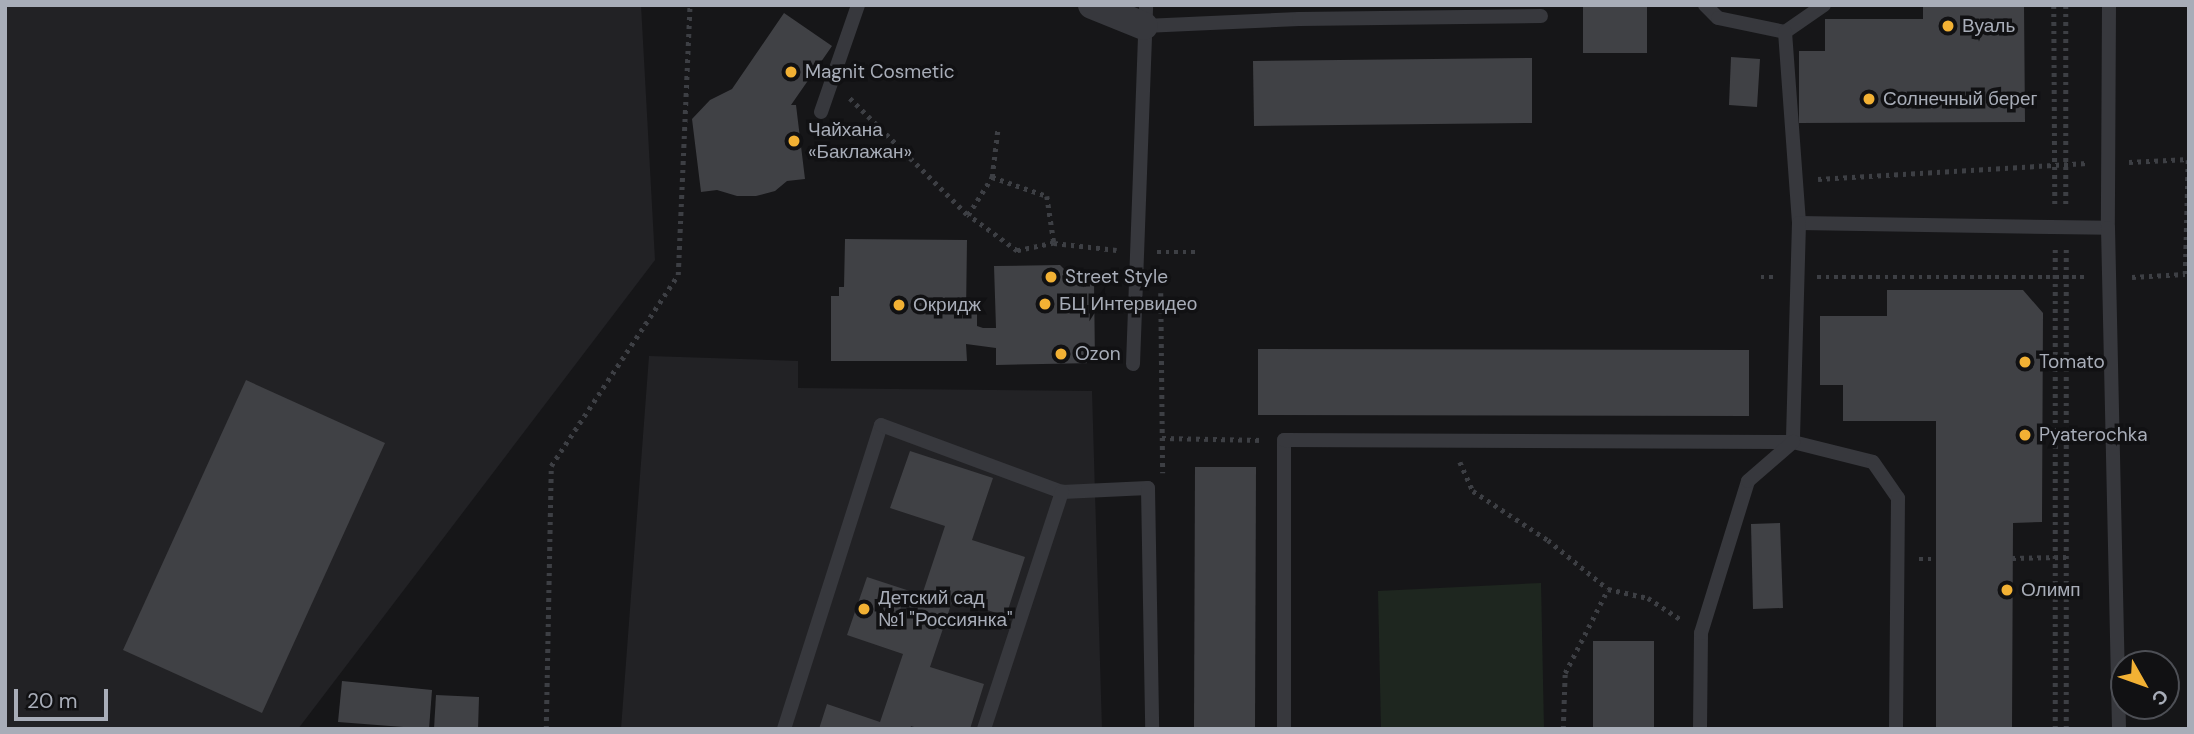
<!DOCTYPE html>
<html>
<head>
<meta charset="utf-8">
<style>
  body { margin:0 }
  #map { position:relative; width:2194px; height:734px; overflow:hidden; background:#161618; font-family:"DM Sans",sans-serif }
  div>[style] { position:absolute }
  .built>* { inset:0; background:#222225 }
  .green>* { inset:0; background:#1e261f }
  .building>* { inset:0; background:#404145 }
  .path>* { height:4.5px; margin-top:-2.25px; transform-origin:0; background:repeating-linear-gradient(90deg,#3d3f44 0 3.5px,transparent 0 8.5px) }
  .lane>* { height:14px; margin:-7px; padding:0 7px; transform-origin:7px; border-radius:7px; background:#37383d }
  .street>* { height:28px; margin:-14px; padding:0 14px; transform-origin:14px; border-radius:14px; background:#37383d }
  .dots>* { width:19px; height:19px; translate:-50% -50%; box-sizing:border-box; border:4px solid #111113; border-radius:50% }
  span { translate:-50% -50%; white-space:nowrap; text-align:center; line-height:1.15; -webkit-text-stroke:7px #111113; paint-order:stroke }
  .poi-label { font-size:19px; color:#a8adb8 }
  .left { translate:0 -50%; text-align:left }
  .frame { position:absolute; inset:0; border:7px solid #a8adb8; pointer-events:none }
  .north { position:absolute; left:2110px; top:650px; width:70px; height:70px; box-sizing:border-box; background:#111113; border:2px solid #4d4f55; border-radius:50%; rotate:130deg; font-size:19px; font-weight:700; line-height:28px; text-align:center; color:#a8adb8 }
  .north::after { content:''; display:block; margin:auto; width:24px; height:32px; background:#f2b134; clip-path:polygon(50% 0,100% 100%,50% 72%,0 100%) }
  .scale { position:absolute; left:14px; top:689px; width:94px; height:32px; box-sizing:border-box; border:4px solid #a8adb8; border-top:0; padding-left:9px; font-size:21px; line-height:24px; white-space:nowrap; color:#a8adb8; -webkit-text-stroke:5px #111113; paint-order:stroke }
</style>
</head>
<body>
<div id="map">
  <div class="built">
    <div style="clip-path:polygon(5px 5px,641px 5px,655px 260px,298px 729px,5px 729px)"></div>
    <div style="clip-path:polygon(649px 356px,798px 361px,798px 388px,1092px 391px,1102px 729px,621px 729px)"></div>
  </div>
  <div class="green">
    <div style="clip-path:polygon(1541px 583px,1544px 729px,1381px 729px,1378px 591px)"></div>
  </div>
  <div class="building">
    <div style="clip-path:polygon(1583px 5px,1647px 5px,1647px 53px,1583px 53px)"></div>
    <div style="clip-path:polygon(1923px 5px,2024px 5px,2025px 122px,1799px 123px,1799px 51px,1825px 51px,1825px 19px,1923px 19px)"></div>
    <div style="clip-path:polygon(784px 13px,832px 46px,791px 105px,796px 105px,805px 179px,787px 181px,775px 191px,756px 196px,737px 196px,717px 190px,701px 192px,692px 119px,710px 100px,732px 89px)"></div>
    <div style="clip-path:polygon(1731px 57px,1760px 59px,1757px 107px,1729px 105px)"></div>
    <div style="clip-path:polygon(1532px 58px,1532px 123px,1254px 126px,1253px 61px)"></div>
    <div style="clip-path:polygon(845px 239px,967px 240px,966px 314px,977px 314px,977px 326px,983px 328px,996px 328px,994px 266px,1060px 265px,1076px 281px,1094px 281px,1095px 363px,996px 365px,996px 348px,966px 344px,967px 361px,831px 361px,831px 296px,839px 296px,839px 287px,844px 287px)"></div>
    <div style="clip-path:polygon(1887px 290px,2023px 290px,2043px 313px,2042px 522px,2013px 523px,2012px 729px,1936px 729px,1936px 421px,1843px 421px,1843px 385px,1820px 385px,1820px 316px,1887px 316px)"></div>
    <div style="clip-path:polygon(1258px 349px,1749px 350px,1749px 416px,1258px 415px)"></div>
    <div style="clip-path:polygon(246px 380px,385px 443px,262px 713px,123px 650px)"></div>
    <div style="clip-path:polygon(910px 451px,993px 478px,972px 540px,1025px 557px,1006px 616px,953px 599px,930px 667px,984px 684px,970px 729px,920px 729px,911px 726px,910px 729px,819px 729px,827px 704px,880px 722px,903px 654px,847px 635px,867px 577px,922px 595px,945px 526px,890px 508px)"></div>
    <div style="clip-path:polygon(1195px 467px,1256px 467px,1255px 729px,1194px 729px)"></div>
    <div style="clip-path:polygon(1780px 523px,1783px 608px,1753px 609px,1751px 524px)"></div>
    <div style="clip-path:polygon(1593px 641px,1654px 641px,1654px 729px,1593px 729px)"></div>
    <div style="clip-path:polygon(342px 681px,432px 690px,429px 729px,338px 722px)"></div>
    <div style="clip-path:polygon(436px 695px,479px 697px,478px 729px,434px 729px)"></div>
  </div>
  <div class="path">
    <div style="left:2054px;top:5px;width:202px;rotate:89.7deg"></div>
    <div style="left:2066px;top:5px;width:202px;rotate:90deg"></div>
    <div style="left:850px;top:98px;width:166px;rotate:44.8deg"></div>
    <div style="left:2129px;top:162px;width:60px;rotate:-2.9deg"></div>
    <div style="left:992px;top:177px;width:50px;rotate:-83.2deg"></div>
    <div style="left:1818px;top:179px;width:270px;rotate:-3.4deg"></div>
    <div style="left:1054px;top:243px;width:38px;rotate:168deg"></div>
    <div style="left:1017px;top:251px;width:61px;rotate:-143.7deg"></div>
    <div style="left:968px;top:215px;width:45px;rotate:-57.7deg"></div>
    <div style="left:992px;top:177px;width:58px;rotate:19.1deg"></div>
    <div style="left:1047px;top:196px;width:48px;rotate:81.5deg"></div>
    <div style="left:1054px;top:243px;width:63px;rotate:6.3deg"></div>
    <div style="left:1157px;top:252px;width:38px"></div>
    <div style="left:1761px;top:277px;width:16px"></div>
    <div style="left:1817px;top:277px;width:272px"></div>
    <div style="left:2132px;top:277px;width:53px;rotate:-3.2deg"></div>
    <div style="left:2185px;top:274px;width:114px;rotate:-88.5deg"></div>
    <div style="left:1161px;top:293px;width:180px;rotate:89.4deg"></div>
    <div style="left:1162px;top:438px;width:101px;rotate:1.1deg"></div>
    <div style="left:1460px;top:462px;width:32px;rotate:66deg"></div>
    <div style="left:1473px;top:491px;width:90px;rotate:33.2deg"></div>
    <div style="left:1548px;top:540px;width:77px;rotate:39.2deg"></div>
    <div style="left:2012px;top:558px;width:54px;rotate:-1.1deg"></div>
    <div style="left:1919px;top:559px;width:17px"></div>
    <div style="left:546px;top:729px;width:263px;rotate:-88.9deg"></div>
    <div style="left:551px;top:466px;width:229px;rotate:-56.4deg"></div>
    <div style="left:678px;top:275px;width:270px;rotate:-87.5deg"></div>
    <div style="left:1563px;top:729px;width:56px;rotate:-88deg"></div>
    <div style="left:1565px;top:673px;width:94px;rotate:-62.9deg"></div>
    <div style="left:1608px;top:589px;width:41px;rotate:12.7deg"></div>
    <div style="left:1648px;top:598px;width:42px;rotate:33.3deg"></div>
    <div style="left:2055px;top:729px;width:481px;rotate:-90deg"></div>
    <div style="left:2066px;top:729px;width:481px;rotate:-90deg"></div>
  </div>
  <div class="lane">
    <div style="left:1705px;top:5px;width:18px;rotate:45deg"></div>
    <div style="left:1718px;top:18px;width:68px;rotate:11.8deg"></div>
    <div style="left:1824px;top:5px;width:47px;rotate:145.3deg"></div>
    <div style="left:1785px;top:32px;width:192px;rotate:85.8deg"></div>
    <div style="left:1799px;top:223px;width:309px;rotate:0.9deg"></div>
    <div style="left:2109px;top:5px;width:223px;rotate:90.3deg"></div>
    <div style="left:2108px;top:228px;width:501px;rotate:88.74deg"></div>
    <div style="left:1144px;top:26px;width:155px;rotate:-2.6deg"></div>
    <div style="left:1299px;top:19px;width:242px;rotate:-0.7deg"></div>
    <div style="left:821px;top:112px;width:113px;rotate:-70.9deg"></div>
    <div style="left:1799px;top:223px;width:219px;rotate:91.6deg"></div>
    <div style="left:1793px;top:442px;width:82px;rotate:14deg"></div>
    <div style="left:1873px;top:462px;width:44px;rotate:55.2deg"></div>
    <div style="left:1898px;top:498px;width:231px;rotate:90.5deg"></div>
    <div style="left:1133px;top:364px;width:359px;rotate:-87.9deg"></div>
    <div style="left:784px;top:729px;width:319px;rotate:-72.3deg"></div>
    <div style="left:881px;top:425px;width:193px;rotate:20.3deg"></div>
    <div style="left:1062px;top:492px;width:86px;rotate:-2.7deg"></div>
    <div style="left:1148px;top:488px;width:241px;rotate:89deg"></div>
    <div style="left:984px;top:729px;width:250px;rotate:-71.8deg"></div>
    <div style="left:1284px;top:729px;width:289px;rotate:-90deg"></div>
    <div style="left:1284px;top:440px;width:509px;rotate:0.23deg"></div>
    <div style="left:1700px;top:729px;width:96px;rotate:-89.4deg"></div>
    <div style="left:1701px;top:633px;width:159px;rotate:-72.8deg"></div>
    <div style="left:1748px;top:481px;width:60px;rotate:-40.9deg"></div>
  </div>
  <div class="street">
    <div style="left:1092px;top:5px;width:56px;rotate:22deg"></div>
  </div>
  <div class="dots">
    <div style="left:1948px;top:26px;background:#f2b134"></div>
    <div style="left:791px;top:72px;background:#f2b134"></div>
    <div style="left:1869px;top:99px;background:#f2b134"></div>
    <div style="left:794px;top:141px;background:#f2b134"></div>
    <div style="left:1051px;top:277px;background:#f2b134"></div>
    <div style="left:1045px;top:304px;background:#f2b134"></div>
    <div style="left:899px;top:305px;background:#f2b134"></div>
    <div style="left:1061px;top:354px;background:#f2b134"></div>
    <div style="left:2025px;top:362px;background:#f2b134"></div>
    <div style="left:2025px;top:435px;background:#f2b134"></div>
    <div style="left:2007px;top:590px;background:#f2b134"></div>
    <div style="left:864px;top:609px;background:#f2b134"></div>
  </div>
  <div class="poi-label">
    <span class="left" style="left:1962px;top:26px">Вуаль</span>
    <span class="left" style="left:805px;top:72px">Magnit Cosmetic</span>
    <span class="left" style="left:1883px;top:99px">Солнечный берег</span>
    <span class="left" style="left:808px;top:141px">Чайхана<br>«Баклажан»</span>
    <span class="left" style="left:1065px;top:277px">Street Style</span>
    <span class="left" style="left:1059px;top:304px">БЦ Интервидео</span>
    <span class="left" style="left:913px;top:305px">Окридж</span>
    <span class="left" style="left:1075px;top:354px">Ozon</span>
    <span class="left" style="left:2039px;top:362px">Tomato</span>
    <span class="left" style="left:2039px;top:435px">Pyaterochka</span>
    <span class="left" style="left:2021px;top:590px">Олимп</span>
    <span class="left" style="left:878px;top:609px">Детский сад<br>№1 "Россиянка"</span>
  </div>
  <div class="frame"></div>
  <div class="north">С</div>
  <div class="scale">20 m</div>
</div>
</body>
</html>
